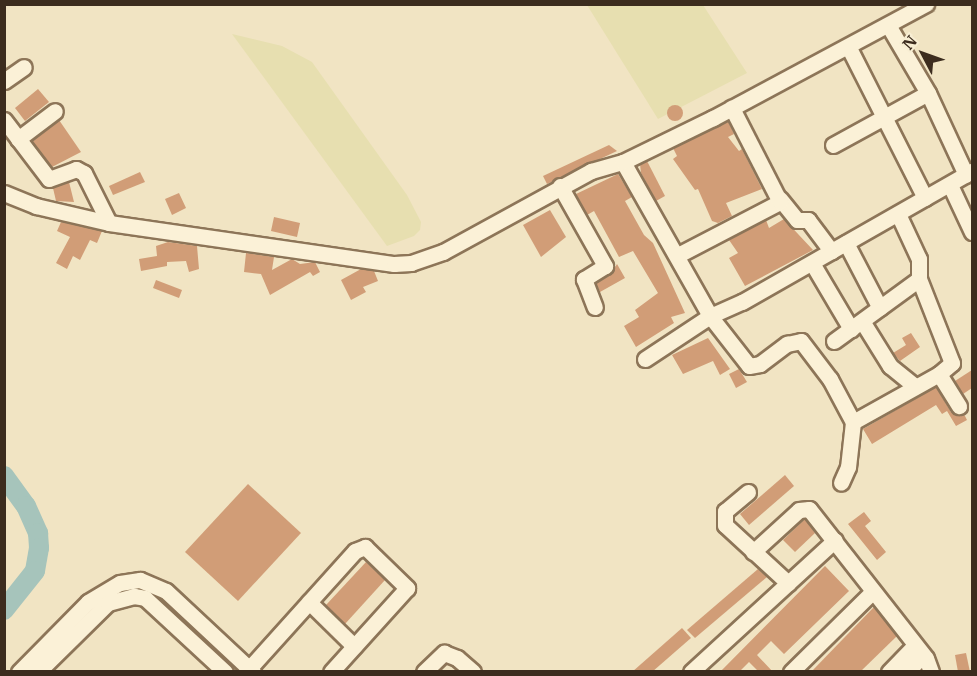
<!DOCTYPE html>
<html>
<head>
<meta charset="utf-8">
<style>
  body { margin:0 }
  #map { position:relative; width:977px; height:676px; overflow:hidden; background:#f1e4c3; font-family:"IBM Plex Serif",serif }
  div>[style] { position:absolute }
  .farmland>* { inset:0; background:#e7dfb0 }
  .river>* { height:20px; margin:-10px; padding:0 10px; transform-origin:10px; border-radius:10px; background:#a6c4bb }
  .building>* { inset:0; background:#d19d77 }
  .round { border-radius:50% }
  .roads { filter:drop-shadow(2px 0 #8d7558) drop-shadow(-2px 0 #8d7558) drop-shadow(0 2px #8d7558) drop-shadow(0 -2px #8d7558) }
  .minor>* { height:15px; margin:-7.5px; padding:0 7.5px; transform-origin:7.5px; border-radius:7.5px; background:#fbf1d7 }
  span { translate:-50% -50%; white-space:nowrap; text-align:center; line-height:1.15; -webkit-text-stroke:4.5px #f8eed3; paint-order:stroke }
  .frame { position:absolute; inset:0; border:6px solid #3c2c1e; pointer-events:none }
  .north { position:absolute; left:893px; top:24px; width:60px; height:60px; -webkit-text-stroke:4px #f8eed3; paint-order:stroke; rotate:311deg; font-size:16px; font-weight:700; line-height:24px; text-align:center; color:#3c2c1e }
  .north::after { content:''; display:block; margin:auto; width:21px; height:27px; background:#3c2c1e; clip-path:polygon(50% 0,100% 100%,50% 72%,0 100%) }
</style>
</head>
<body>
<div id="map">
  <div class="farmland">
    <div style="clip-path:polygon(587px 5px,703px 5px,747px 73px,658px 119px)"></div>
    <div style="clip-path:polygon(232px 34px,282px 46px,312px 62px,407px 195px,421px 222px,420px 230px,414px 236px,387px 246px)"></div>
  </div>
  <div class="river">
    <div style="left:4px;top:476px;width:37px;rotate:54deg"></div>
    <div style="left:26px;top:506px;width:30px;rotate:66deg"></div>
    <div style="left:38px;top:533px;width:15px;rotate:86deg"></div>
    <div style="left:39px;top:548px;width:23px;rotate:100deg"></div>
    <div style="left:35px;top:571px;width:50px;rotate:128.5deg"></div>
  </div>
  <div class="building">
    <div style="clip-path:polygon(38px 89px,49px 102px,25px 121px,15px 108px)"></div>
    <div class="round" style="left:667px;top:105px;width:16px;height:16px"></div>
    <div style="clip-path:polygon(59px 120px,81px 152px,52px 167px,32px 141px)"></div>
    <div style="clip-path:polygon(728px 121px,734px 134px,728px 137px,739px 151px,742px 149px,762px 189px,726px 203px,732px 216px,718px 223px,712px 221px,698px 189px,695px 190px,673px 159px,677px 156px,673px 148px)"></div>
    <div style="clip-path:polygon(609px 145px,617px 151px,547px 184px,543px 176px)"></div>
    <div style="clip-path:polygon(647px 161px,665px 196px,656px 201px,641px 173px,640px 164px)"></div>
    <div style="clip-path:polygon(140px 172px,145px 182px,113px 195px,109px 186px)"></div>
    <div style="clip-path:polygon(618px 174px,632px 197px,625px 201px,644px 235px,653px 243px,685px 313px,671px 317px,674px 323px,636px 347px,624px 326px,639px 317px,635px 310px,658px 293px,633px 251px,619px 257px,594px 211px,587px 215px,576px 194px)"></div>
    <div style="clip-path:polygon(69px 182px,74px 202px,56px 201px,53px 188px)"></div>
    <div style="clip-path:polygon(179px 193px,186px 208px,172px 215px,165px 199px)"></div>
    <div style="clip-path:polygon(550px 210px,566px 237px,541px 257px,523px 225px)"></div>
    <div style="clip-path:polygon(274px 217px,300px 223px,297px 237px,271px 231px)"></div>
    <div style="clip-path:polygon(784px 219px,813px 250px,745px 286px,729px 258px,738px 253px,729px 240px,766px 220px,769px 228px)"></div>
    <div style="clip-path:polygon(61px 222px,102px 231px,97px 243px,90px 240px,80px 260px,73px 256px,67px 269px,56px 263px,70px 237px,57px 231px)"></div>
    <div style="clip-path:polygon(168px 242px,197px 246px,199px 269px,189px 272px,186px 261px,167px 262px,167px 266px,141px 271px,139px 259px,157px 256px,156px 246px)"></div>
    <div style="clip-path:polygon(246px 253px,274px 257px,272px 270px,292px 259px,300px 264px,315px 262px,320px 272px,313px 276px,310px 272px,270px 295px,261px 274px,244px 272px)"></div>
    <div style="clip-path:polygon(617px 264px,625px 278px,600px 292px,596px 283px,611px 274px)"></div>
    <div style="clip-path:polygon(361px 269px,374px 271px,378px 281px,363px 287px,366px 292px,351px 300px,341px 280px)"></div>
    <div style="clip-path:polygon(156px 280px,182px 290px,179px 298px,153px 288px)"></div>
    <div style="clip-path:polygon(911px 333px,920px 347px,900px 361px,893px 353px,906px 345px,902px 338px)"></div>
    <div style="clip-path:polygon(708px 338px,730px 369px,720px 375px,713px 361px,683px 374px,672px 355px)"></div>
    <div style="clip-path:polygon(739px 369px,747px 382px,736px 388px,729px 374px)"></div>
    <div style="clip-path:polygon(972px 370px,972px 388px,963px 394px,955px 381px)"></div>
    <div style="clip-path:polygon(936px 387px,951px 412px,964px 414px,967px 420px,956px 426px,947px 411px,942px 414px,936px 405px,872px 444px,863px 429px)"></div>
    <div style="clip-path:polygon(785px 475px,794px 486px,749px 525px,740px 514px)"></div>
    <div style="clip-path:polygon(248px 484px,301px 533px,238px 601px,185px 552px)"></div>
    <div style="clip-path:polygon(864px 512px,871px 521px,865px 526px,886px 552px,877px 560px,848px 524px)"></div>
    <div style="clip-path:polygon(805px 519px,815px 533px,795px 552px,783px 540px)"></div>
    <div style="clip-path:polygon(366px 562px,385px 580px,345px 624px,326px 605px)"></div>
    <div style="clip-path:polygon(825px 566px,849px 591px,784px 654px,771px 641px,757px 655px,773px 672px,759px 672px,749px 662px,739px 672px,720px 672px)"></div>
    <div style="clip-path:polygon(758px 569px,767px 577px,695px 638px,687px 630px)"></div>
    <div style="clip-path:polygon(874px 607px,897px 636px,860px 672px,811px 672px)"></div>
    <div style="clip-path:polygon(682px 628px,691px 638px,652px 672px,632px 672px)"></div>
    <div style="clip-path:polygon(966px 653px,970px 672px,958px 672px,955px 655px)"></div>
  </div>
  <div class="roads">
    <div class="minor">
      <div style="left:888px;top:25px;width:79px;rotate:59.5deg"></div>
      <div style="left:928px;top:93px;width:90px;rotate:65.1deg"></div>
      <div style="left:849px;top:48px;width:168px;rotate:63.1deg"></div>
      <div style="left:4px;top:81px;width:24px;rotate:-35deg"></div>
      <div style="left:4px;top:120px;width:74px;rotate:52.7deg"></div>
      <div style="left:49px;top:179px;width:29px;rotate:-20deg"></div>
      <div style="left:76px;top:169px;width:9px;rotate:27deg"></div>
      <div style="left:84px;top:173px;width:56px;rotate:63.4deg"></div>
      <div style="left:18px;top:139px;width:46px;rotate:-37.1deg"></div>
      <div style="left:833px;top:145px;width:108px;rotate:-28.7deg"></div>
      <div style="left:623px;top:162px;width:177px;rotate:60.5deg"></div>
      <div style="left:710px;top:316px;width:35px;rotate:-24deg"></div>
      <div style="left:742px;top:302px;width:265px;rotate:-29.7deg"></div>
      <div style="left:950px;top:185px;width:52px;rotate:64.9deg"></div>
      <div style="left:560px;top:186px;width:92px;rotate:60.6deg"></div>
      <div style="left:605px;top:266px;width:25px;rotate:148deg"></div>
      <div style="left:584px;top:279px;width:30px;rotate:69deg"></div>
      <div style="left:4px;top:193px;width:35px;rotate:22deg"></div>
      <div style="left:36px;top:206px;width:75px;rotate:13.1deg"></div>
      <div style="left:109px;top:223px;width:288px;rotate:8.2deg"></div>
      <div style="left:394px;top:264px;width:17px;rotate:-3deg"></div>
      <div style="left:411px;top:263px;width:34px;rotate:-19deg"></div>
      <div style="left:443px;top:252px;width:169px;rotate:-28.7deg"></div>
      <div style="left:591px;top:171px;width:33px;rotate:-16deg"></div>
      <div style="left:623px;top:162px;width:100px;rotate:-26.1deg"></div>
      <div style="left:713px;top:118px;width:242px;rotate:-28.2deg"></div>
      <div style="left:780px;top:199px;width:27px;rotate:51deg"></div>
      <div style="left:797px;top:220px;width:11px"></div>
      <div style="left:808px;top:220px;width:39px;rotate:53deg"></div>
      <div style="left:846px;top:243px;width:73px;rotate:62.4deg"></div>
      <div style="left:678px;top:255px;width:115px;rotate:-27.5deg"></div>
      <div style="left:780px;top:202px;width:106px;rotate:-117.1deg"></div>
      <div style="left:812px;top:263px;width:77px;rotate:59.4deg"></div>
      <div style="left:862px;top:321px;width:53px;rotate:58.1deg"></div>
      <div style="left:890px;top:366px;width:32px;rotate:39deg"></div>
      <div style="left:834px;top:341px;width:105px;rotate:-36.1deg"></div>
      <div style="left:645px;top:359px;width:78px;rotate:-33.5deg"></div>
      <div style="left:710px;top:316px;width:63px;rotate:52deg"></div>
      <div style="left:749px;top:366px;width:11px;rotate:-10deg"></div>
      <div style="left:760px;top:364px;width:34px;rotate:-37deg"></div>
      <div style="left:787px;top:344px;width:14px;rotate:-12deg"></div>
      <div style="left:801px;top:341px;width:48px;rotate:52.7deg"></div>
      <div style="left:830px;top:379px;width:49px;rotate:61.9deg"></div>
      <div style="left:853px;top:422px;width:45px;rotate:96.3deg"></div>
      <div style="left:848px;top:467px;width:17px;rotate:114deg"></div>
      <div style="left:939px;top:374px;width:38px;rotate:58deg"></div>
      <div style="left:853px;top:422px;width:98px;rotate:-29.2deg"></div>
      <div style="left:939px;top:374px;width:17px;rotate:-40deg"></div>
      <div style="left:952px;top:363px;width:90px;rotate:-111.4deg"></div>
      <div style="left:919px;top:279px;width:20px;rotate:-90deg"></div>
      <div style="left:919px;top:259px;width:50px;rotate:-115deg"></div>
      <div style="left:748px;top:492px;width:30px;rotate:140deg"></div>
      <div style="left:725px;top:511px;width:14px;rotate:90deg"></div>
      <div style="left:725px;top:525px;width:86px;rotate:42.6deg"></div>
      <div style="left:753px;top:552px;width:62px;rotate:-42.4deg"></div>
      <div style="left:799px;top:510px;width:10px;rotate:-6deg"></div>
      <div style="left:809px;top:509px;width:189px;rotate:51.9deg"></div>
      <div style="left:926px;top:658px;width:15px;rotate:70deg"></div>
      <div style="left:309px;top:602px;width:63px;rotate:44.4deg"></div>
      <div style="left:19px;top:672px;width:98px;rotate:-45.4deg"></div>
      <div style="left:88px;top:602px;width:37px;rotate:-31deg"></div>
      <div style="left:120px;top:583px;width:20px;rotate:-9deg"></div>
      <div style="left:140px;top:580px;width:28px;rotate:23deg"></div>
      <div style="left:166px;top:591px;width:119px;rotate:43deg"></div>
      <div style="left:38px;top:672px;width:98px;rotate:-44.6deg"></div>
      <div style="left:108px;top:603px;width:27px;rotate:-15deg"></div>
      <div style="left:134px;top:596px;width:11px;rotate:10deg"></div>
      <div style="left:145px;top:598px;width:109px;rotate:42.8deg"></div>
      <div style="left:246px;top:672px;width:163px;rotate:-48deg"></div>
      <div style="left:355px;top:551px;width:11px;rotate:-22deg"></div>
      <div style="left:365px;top:547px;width:59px;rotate:44.3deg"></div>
      <div style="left:407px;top:588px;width:113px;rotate:132.1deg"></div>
      <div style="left:424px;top:672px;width:28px;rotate:-44deg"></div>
      <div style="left:444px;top:653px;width:14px;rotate:21deg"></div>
      <div style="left:457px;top:658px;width:21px;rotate:41deg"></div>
      <div style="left:691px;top:672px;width:195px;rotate:-42.5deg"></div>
      <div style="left:791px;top:672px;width:115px;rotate:-44.6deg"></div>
      <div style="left:889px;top:672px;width:37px;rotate:-46deg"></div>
      <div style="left:907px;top:672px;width:23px;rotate:-47deg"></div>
    </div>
  </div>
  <div class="frame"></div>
  <div class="north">N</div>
</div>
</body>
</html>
